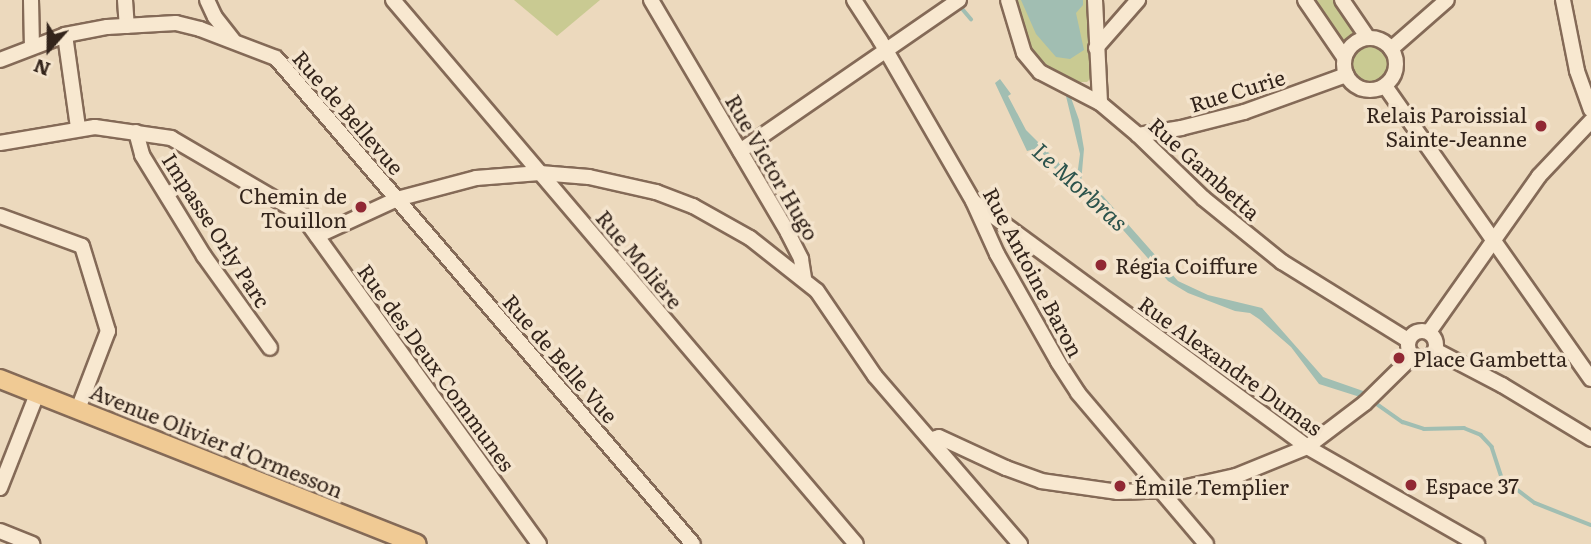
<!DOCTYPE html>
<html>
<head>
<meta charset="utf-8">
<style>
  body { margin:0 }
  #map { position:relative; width:1591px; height:544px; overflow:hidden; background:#ecd9bd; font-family:Literata,serif }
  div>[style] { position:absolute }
  .green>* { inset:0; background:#c9ca92 }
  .round { border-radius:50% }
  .water>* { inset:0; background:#a1beb2 }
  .stream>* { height:3.5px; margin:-1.75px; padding:0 1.75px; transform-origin:1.75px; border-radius:1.75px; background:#a1beb2 }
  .roads { filter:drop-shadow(2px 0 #846a57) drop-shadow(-2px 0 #846a57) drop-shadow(0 2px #846a57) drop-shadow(0 -2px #846a57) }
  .minor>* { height:14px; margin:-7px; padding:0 7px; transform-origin:7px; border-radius:7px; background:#f8e8d0 }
  .minor>.ring { margin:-7px; padding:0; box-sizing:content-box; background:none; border:14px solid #f8e8d0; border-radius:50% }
  .major>* { height:18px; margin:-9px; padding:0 9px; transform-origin:9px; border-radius:9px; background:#f0ca94 }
  .dots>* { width:19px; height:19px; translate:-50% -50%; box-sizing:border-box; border:4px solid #f4e4cd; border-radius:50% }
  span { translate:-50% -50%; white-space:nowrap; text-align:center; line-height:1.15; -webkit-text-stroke:7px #f4e4cd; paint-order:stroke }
  .street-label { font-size:21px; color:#33241b }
  .poi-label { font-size:21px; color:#33241b }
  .right { translate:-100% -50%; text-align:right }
  .left { translate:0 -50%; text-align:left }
  .water-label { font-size:23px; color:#2b534c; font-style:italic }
  .north { position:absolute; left:14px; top:14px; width:70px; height:70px; -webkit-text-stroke:5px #f4e4cd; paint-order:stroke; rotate:201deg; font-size:19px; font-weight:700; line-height:28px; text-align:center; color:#33241b }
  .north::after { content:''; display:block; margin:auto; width:24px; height:32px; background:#33241b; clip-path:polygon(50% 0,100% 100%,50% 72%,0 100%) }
</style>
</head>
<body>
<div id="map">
  <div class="green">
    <div style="clip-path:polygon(514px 0,600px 0,557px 36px)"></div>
    <div style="clip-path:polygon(1013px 0,1089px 0,1092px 77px,1087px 82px,1078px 82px,1042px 69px,1031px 56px)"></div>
    <div style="clip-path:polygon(1312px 0,1338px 0,1359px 34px,1342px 42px)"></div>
    <div class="round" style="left:1349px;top:44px;width:40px;height:40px"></div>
  </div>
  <div class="water">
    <div style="clip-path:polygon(1021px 0,1083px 0,1083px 5px,1076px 13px,1084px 50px,1070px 59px,1056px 57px,1036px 34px)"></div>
    <div style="clip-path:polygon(1000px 79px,1011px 94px,1008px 96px,1026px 130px,1073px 177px,1078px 169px,1080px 154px,1065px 92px,1070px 95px,1079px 120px,1084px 149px,1081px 183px,1103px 196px,1178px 281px,1208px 295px,1262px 308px,1323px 377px,1366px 392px,1360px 397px,1319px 384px,1291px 347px,1259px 319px,1250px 313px,1235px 311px,1188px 293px,1168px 281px,1101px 205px,1074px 192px,1038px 148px,1027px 151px,995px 83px)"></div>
  </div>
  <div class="stream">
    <div style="left:961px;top:7px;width:16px;rotate:50deg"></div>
    <div style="left:1374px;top:402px;width:35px;rotate:35deg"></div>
    <div style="left:1403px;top:422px;width:22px;rotate:18deg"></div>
    <div style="left:1424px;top:429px;width:40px;rotate:-1.4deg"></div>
    <div style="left:1464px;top:428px;width:18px;rotate:22deg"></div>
    <div style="left:1481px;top:435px;width:16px;rotate:47deg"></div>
    <div style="left:1492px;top:447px;width:33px;rotate:72deg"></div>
    <div style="left:1502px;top:478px;width:41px;rotate:37.1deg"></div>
    <div style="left:1535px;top:503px;width:60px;rotate:21.4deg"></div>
  </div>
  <div class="roads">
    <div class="minor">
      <div style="left:31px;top:0;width:47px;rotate:88.8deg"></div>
      <div style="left:125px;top:0;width:26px;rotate:86deg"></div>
      <div style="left:207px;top:0;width:19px;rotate:65deg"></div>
      <div style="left:215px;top:17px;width:29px;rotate:52deg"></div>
      <div style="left:393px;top:0;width:714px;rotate:49.6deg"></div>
      <div style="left:651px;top:0;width:270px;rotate:59.5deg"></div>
      <div style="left:788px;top:233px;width:29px;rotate:63deg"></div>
      <div style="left:801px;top:259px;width:19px;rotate:81deg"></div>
      <div style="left:854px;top:0;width:48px;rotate:57deg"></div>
      <div style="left:880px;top:40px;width:186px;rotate:60deg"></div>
      <div style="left:973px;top:201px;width:58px;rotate:65.6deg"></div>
      <div style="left:997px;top:254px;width:124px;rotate:60.5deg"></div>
      <div style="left:1058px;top:362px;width:37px;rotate:57deg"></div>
      <div style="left:1078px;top:393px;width:198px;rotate:49.7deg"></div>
      <div style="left:1008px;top:0;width:55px;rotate:73.2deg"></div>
      <div style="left:1024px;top:53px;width:25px;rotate:50deg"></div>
      <div style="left:1040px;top:72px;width:68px;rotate:27.3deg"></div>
      <div style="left:1100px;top:103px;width:50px;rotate:40.1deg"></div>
      <div style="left:1138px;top:135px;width:91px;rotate:44.1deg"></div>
      <div style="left:1203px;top:198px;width:102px;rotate:39deg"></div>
      <div style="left:1282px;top:262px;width:148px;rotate:31.8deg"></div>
      <div style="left:1095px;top:0;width:103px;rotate:87.2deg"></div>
      <div style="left:1305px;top:0;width:69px;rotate:55.6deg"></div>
      <div style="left:1342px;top:0;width:46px;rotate:55.6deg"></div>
      <div style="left:1563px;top:0;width:72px;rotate:78.8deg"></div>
      <div style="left:1577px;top:71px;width:41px;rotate:70.3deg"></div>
      <div style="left:65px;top:35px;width:94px;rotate:82deg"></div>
      <div class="ring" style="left:1344px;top:38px;width:38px;height:38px"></div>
      <div style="left:1096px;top:48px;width:64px;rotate:-48.8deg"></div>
      <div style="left:1391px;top:49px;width:74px;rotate:-41.2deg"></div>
      <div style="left:0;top:60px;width:70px;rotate:-21deg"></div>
      <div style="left:65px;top:35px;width:43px;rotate:-10.8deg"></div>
      <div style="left:107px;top:27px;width:69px;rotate:-3.3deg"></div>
      <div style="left:176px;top:23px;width:25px;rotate:14deg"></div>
      <div style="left:200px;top:29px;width:81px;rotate:20.9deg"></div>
      <div style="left:276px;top:58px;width:640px;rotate:49.37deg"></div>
      <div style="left:1385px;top:86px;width:358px;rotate:54.9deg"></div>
      <div style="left:136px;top:132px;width:24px;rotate:75deg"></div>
      <div style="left:142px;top:155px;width:119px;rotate:58.5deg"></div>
      <div style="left:204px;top:256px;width:113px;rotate:54.3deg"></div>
      <div style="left:1138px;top:135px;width:44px;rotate:-9.2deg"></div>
      <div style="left:1181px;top:128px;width:65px;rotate:-14.3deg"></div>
      <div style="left:1244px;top:112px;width:109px;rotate:-19.9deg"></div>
      <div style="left:0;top:143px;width:96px;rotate:-9.6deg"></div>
      <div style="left:95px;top:127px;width:77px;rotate:8.2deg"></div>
      <div style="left:171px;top:138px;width:151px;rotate:30.3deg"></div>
      <div style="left:301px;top:214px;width:407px;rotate:54.2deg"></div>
      <div style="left:740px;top:151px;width:266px;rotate:-34.6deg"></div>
      <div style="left:974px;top:202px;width:413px;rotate:36.3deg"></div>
      <div style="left:1307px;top:447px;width:196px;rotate:29.7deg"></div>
      <div style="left:0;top:216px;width:87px;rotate:20.1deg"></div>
      <div style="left:82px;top:246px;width:89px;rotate:73deg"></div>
      <div style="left:108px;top:331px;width:84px;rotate:111deg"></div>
      <div style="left:317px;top:236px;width:88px;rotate:-24.8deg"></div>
      <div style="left:397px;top:199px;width:82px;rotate:-14.9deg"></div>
      <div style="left:476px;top:178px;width:64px;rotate:-4.5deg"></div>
      <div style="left:540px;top:173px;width:49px;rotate:4.7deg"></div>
      <div style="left:589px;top:177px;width:69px;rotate:12.6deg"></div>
      <div style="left:656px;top:192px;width:40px;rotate:21deg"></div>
      <div style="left:693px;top:206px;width:65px;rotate:29.3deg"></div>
      <div style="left:750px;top:238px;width:85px;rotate:38.3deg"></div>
      <div style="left:817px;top:291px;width:103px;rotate:55.7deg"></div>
      <div style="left:875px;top:376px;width:222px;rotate:49.2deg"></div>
      <div class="ring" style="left:1408px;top:331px;width:14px;height:14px"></div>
      <div style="left:1429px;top:332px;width:191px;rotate:-54.8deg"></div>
      <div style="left:1539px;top:176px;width:76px;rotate:-46.6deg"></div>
      <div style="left:1435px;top:350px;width:76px;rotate:27.6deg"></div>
      <div style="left:1502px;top:385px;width:104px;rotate:31.2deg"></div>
      <div style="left:933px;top:439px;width:6px;rotate:-18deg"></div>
      <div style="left:939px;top:437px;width:74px;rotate:24.8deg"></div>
      <div style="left:1006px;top:468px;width:37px;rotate:20deg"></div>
      <div style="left:1041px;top:481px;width:78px;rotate:8.1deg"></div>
      <div style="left:1118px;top:492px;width:55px;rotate:-2.1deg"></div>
      <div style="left:1173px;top:490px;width:65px;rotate:-12.5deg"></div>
      <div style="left:1236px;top:476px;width:77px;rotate:-22.2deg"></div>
      <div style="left:1307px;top:447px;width:73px;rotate:-37.2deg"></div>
      <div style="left:1365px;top:403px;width:67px;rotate:-44.4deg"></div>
      <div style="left:0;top:488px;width:101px;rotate:-68.5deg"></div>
      <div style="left:0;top:531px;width:35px;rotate:22deg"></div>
    </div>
    <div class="major">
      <div style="left:0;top:379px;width:448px;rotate:21.6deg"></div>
    </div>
  </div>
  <div class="dots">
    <div style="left:1541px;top:126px;background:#912834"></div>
    <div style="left:361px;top:207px;background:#912834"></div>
    <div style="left:1101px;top:265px;background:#912834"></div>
    <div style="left:1399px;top:358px;background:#912834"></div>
    <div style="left:1411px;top:485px;background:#912834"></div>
    <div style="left:1120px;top:486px;background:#912834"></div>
  </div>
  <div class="street-label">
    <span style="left:1237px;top:90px;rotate:-17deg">Rue Curie</span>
    <span style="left:349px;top:112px;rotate:49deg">Rue de Bellevue</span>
    <span style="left:773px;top:167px;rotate:60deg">Rue Victor Hugo</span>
    <span style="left:1205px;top:168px;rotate:42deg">Rue Gambetta</span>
    <span style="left:217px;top:230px;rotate:57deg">Impasse Orly Parc</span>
    <span style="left:640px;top:259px;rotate:50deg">Rue Molière</span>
    <span style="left:1034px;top:272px;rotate:62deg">Rue Antoine Baron</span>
    <span style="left:561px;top:358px;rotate:49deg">Rue de Belle Vue</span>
    <span style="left:1231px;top:365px;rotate:36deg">Rue Alexandre Dumas</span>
    <span style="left:437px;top:367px;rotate:54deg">Rue des Deux Communes</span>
    <span style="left:217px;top:440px;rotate:22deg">Avenue Olivier d'Ormesson</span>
  </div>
  <div class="poi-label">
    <span class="right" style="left:1527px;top:126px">Relais Paroissial<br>Sainte-Jeanne</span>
    <span class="right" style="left:347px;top:207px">Chemin de<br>Touillon</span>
    <span class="left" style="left:1115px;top:265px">Régia Coiffure</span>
    <span class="left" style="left:1413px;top:358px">Place Gambetta</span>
    <span class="left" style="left:1425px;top:485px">Espace 37</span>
    <span class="left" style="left:1134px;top:486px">Émile Templier</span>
  </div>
  <div class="water-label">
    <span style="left:1081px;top:186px;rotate:42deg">Le Morbras</span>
  </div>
  <div class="north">N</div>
</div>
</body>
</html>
